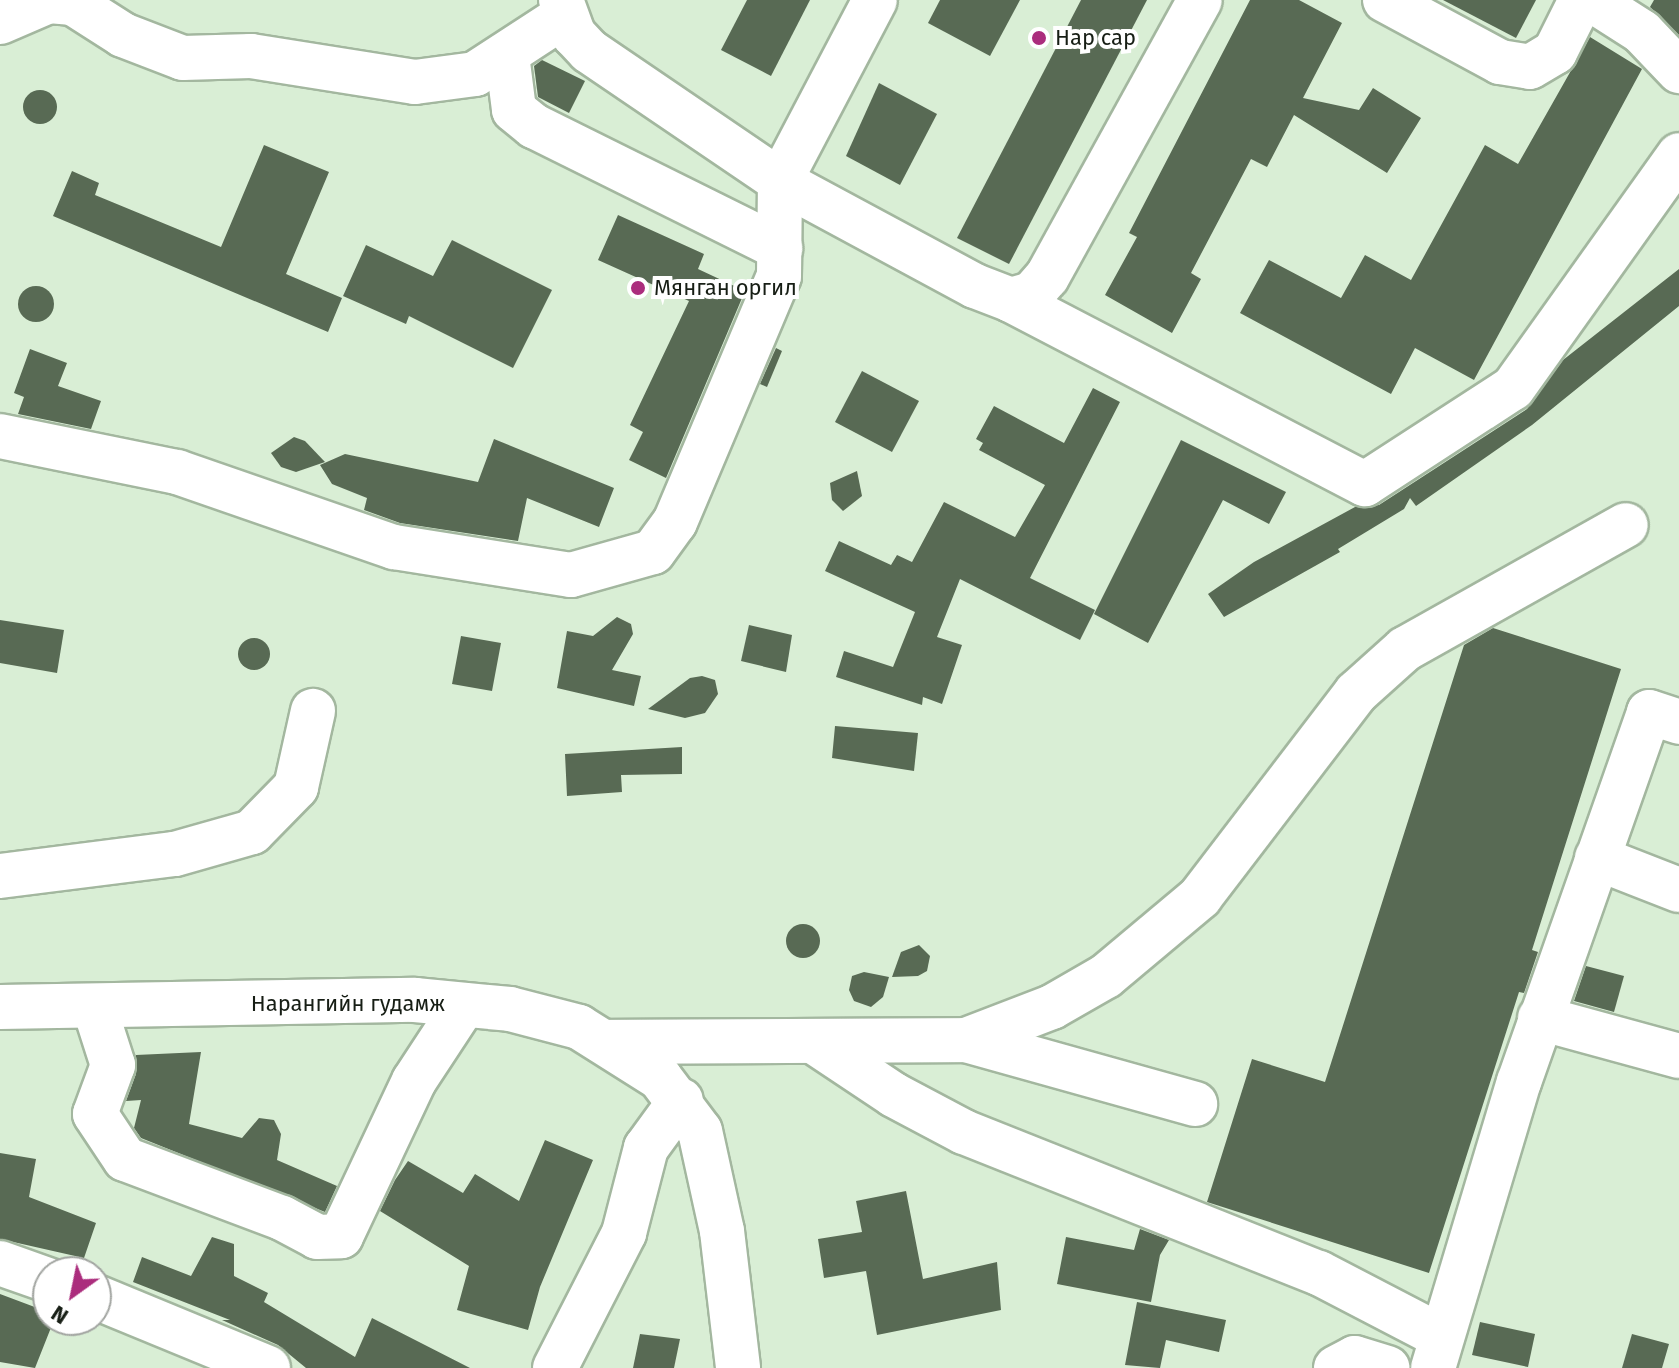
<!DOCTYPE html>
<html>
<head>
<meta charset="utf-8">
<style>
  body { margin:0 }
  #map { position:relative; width:1679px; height:1368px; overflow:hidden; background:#d9eed5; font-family:"Fira Sans",sans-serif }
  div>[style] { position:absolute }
  .building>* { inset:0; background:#586a54 }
  .round { border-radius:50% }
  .roads { filter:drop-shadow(2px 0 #a3b79f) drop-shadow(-2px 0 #a3b79f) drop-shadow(0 2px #a3b79f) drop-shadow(0 -2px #a3b79f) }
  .minor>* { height:44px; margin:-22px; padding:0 22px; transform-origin:22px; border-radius:22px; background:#fff }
  .major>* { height:44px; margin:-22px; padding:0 22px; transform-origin:22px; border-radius:22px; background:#fff }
  .dots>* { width:22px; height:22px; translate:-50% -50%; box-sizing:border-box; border:4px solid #fff; border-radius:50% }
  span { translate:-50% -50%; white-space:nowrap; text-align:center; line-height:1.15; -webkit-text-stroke:8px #fff; paint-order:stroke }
  .poi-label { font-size:22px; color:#171e15 }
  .left { translate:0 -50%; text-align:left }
  .street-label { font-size:22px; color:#171e15 }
  .north { position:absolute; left:32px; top:1256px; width:80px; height:80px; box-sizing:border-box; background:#fff; border:2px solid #a2a5a1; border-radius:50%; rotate:213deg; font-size:22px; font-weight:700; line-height:32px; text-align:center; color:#171e15 }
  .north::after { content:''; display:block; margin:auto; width:28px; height:36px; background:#ab2d7d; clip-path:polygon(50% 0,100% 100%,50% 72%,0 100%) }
</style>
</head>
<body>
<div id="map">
  <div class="building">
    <div style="clip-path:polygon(747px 0,810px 0,771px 76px,721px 50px)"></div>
    <div style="clip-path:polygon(940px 0,1020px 0,990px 56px,928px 23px)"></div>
    <div style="clip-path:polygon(1081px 0,1147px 0,1009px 264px,957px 238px)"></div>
    <div style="clip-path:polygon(1250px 0,1299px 0,1342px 23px,1303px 98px,1359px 110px,1373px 88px,1421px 118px,1387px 173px,1294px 115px,1267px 167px,1251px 159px,1191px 273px,1201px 279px,1172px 333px,1105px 295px,1137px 237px,1129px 233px)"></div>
    <div style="clip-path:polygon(1443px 0,1536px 0,1516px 38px)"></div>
    <div style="clip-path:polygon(1654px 0,1679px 0,1679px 35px,1650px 7px)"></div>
    <div style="clip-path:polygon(1590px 37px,1642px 69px,1474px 380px,1415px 348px,1391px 394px,1240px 313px,1269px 260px,1341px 298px,1365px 255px,1411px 280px,1485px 145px,1518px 164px)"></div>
    <div style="clip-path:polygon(542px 60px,585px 81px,569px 113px,538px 97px,534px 66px)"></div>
    <div style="clip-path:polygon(879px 83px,937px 114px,900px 185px,846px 156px)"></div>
    <div class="round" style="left:23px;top:90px;width:34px;height:34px"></div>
    <div style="clip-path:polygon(264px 145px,329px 172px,286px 274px,342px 298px,328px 332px,53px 216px,72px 171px,99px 183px,95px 195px,221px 247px)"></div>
    <div style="clip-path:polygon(618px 215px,704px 254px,698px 269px,745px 291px,666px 478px,629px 460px,643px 432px,630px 425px,689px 301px,598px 260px)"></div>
    <div style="clip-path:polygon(452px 240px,552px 290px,513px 368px,409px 316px,406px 324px,343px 296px,366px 245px,433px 276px)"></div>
    <div style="clip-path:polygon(1679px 269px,1679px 306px,1532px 425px,1416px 506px,1410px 498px,1404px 509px,1338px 549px,1340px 552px,1224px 617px,1208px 594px,1254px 562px,1355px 507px,1379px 505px,1527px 409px,1563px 360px)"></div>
    <div class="round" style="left:18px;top:286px;width:36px;height:36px"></div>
    <div style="clip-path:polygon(776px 348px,782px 351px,767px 387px,760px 384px)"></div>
    <div style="clip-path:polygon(30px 349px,67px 363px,58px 386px,101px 401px,91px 429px,18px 414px,24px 397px,14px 393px)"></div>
    <div style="clip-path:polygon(862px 371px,919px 401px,892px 452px,835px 422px)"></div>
    <div style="clip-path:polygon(1093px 388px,1120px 402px,1030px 578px,1095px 610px,1080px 640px,960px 579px,937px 637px,962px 645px,942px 704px,923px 697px,922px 705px,836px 677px,844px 651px,893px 667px,915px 612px,825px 571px,839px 541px,891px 565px,897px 555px,912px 562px,944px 502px,1015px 537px,1045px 485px,979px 450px,983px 443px,976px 439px,994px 406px,1064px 443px)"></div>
    <div style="clip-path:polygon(294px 437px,305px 441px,325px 462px,296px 472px,281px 467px,271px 453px)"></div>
    <div style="clip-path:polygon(494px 439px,614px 488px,599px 527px,527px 498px,518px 541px,400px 523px,364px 510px,367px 498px,332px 484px,320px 465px,345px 454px,478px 482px)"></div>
    <div style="clip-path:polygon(1181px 440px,1286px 492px,1269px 524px,1223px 500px,1148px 643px,1094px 614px)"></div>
    <div style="clip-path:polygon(857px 471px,862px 496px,843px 511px,832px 500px,830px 483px)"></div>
    <div style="clip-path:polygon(617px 617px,631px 624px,633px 634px,612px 670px,641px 676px,634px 706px,557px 688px,567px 631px,593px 636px)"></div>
    <div style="clip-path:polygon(0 620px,64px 630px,57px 673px,0 663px)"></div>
    <div style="clip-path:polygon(749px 625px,792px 635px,786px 672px,741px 661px)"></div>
    <div style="clip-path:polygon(1493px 628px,1621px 669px,1532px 950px,1538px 952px,1524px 993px,1519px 992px,1429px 1273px,1207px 1202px,1252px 1059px,1325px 1082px,1464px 645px)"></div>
    <div style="clip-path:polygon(461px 636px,501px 643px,492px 691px,452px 684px)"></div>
    <div class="round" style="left:238px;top:638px;width:32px;height:32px"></div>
    <div style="clip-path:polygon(702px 676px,715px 680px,718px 694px,705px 713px,685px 718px,648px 709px,690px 678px)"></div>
    <div style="clip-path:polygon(835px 726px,918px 733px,914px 771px,832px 758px)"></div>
    <div style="clip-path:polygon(682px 747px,682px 774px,621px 775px,622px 792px,567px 796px,565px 754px)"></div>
    <div class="round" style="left:786px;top:924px;width:34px;height:34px"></div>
    <div style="clip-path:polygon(919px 945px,930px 956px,927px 971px,918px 976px,892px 977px,901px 952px)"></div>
    <div style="clip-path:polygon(1586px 966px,1624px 976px,1614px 1012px,1574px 1001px)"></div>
    <div style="clip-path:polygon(864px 972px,889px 977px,883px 997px,871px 1007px,854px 1001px,849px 990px,852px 976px)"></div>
    <div style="clip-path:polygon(201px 1052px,189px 1124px,242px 1138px,259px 1118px,274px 1120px,281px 1134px,277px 1160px,337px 1186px,325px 1212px,141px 1138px,134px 1128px,141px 1100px,126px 1101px,136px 1074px,136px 1055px)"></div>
    <div style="clip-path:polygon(545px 1140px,593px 1160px,540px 1287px,528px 1330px,457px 1310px,469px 1266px,380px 1211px,395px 1180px,408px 1161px,463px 1193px,475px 1174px,519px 1201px)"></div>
    <div style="clip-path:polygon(0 1153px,36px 1159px,29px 1197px,96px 1223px,84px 1258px,0 1239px)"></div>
    <div style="clip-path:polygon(906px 1191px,923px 1279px,997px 1262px,1001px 1310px,877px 1335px,866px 1271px,824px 1278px,818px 1239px,862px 1232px,856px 1201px)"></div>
    <div style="clip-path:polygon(1140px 1229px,1169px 1240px,1160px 1255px,1151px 1302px,1057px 1284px,1066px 1237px,1134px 1250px)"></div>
    <div style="clip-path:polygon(212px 1237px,234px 1244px,234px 1276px,268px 1293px,264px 1302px,355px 1357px,372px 1318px,470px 1368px,306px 1368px,278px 1345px,222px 1320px,230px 1320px,133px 1282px,142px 1257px,191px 1276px)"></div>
    <div style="clip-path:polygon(0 1294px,48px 1312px,48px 1320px,54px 1320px,35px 1368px,0 1362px)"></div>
    <div style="clip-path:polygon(1137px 1302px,1226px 1320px,1219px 1352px,1166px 1340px,1160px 1368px,1125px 1365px)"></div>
    <div style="clip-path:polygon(1480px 1322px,1535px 1334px,1528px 1367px,1472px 1355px)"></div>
    <div style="clip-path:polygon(640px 1334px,680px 1339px,674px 1368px,633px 1368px)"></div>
    <div style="clip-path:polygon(1632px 1334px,1669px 1344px,1662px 1368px,1622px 1368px)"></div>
  </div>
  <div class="roads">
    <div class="minor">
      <div style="left:561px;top:0;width:37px;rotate:70deg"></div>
      <div style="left:574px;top:35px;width:22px;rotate:47deg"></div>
      <div style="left:589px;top:51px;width:231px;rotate:34.2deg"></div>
      <div style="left:780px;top:181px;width:221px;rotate:28.3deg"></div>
      <div style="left:975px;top:286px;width:39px;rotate:21deg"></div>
      <div style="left:1011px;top:300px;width:22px;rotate:-16deg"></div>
      <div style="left:1032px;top:294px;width:23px;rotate:-49deg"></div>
      <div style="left:1047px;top:277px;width:316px;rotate:-61.1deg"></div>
      <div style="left:1385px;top:0;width:131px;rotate:28.3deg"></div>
      <div style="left:1500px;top:62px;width:30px;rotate:9deg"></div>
      <div style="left:1530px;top:67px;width:29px;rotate:-31deg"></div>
      <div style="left:1555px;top:52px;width:58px;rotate:-63.4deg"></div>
      <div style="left:1592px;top:0;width:59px;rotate:32.6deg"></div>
      <div style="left:1642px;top:32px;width:54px;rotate:46.5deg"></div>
      <div style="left:0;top:22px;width:53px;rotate:-23.2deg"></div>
      <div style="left:49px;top:1px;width:24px;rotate:5deg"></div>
      <div style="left:73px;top:3px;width:59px;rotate:32.6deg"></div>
      <div style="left:123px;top:35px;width:64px;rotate:21deg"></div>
      <div style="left:183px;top:58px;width:68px;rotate:-1.7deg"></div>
      <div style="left:251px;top:56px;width:166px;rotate:9deg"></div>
      <div style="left:415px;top:82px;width:61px;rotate:-7.6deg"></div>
      <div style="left:475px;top:74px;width:106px;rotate:-33.1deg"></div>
      <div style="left:507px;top:55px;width:55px;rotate:82.7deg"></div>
      <div style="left:514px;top:110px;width:26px;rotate:39deg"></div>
      <div style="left:534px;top:126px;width:275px;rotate:26.4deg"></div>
      <div style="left:1011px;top:300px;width:399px;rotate:27.5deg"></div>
      <div style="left:1365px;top:484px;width:176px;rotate:-33deg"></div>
      <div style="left:1513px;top:388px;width:286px;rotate:-54.5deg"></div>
      <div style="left:0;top:436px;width:181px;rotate:11.5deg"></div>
      <div style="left:177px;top:472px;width:230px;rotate:19.1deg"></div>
      <div style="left:394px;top:547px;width:179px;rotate:9deg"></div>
      <div style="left:571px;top:575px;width:85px;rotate:-15.7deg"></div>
      <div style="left:653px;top:552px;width:37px;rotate:-54deg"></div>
      <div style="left:675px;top:522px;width:267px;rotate:-67.1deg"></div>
      <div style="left:779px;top:276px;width:95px;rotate:-89.4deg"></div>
      <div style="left:780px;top:181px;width:204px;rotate:-62.3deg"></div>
      <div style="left:1597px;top:858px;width:88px;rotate:21.3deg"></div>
      <div style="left:0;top:876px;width:176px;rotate:-7.2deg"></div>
      <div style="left:175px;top:854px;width:80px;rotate:-15.9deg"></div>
      <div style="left:252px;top:832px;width:63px;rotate:-45.6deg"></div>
      <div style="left:296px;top:787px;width:78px;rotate:-77.4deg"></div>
      <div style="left:95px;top:1009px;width:59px;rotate:72.2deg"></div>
      <div style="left:113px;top:1065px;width:52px;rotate:110.2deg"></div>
      <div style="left:95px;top:1114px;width:54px;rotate:56.3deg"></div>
      <div style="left:125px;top:1159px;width:168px;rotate:20.6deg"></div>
      <div style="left:282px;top:1218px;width:40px;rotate:28deg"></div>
      <div style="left:317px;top:1237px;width:24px;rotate:-2deg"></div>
      <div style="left:341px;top:1236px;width:171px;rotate:-64.8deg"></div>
      <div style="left:414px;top:1081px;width:91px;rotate:-56.7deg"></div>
      <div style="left:1540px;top:1018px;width:144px;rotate:15.3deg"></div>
      <div style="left:966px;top:1040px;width:238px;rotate:15.6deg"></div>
      <div style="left:813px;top:1041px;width:97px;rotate:33.7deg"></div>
      <div style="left:894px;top:1095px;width:79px;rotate:27.9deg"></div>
      <div style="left:964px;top:1132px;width:382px;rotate:21.7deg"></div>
      <div style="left:1319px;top:1273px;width:136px;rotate:27.5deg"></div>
      <div style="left:610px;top:1042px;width:356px;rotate:-0.3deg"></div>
      <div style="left:966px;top:1040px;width:92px;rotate:-21deg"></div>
      <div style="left:1052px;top:1007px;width:62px;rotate:-29.9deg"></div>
      <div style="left:1106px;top:976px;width:123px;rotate:-40deg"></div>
      <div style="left:1200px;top:897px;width:257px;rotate:-52.6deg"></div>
      <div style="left:1356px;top:693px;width:66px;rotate:-41.9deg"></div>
      <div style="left:1405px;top:649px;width:253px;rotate:-29.3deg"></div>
      <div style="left:0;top:1263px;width:51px;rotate:19.5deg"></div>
      <div style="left:96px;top:1297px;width:186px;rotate:22.4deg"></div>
      <div style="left:555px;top:1368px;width:152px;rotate:-62.9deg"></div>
      <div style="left:624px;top:1233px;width:88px;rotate:-75.5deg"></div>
      <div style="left:646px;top:1148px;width:59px;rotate:-53.9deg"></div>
      <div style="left:1336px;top:1368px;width:21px;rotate:-28deg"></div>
      <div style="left:1355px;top:1358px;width:34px;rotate:17deg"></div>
      <div style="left:1433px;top:1368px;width:299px;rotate:-73.3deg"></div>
      <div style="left:1519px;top:1082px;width:392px;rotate:-70.6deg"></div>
      <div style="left:1649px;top:712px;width:32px;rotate:18deg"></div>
    </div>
    <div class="major">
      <div style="left:0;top:1007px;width:415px;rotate:-1deg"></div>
      <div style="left:415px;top:1000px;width:95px;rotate:5.4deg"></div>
      <div style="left:510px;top:1009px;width:71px;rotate:14.6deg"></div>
      <div style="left:579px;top:1027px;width:96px;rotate:32.2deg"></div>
      <div style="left:660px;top:1078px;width:66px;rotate:53deg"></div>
      <div style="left:700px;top:1131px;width:102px;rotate:77.6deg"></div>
      <div style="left:722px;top:1231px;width:138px;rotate:83.3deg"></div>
    </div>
  </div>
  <div class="dots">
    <div style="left:1039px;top:38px;background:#ab2d7d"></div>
    <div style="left:638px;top:288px;background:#ab2d7d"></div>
  </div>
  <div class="poi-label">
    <span class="left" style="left:1055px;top:38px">Нар сар</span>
    <span class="left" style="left:654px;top:288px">Мянган оргил</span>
  </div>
  <div class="street-label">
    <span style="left:348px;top:1004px">Нарангийн гудамж</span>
  </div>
  <div class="north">N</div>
</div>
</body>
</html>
